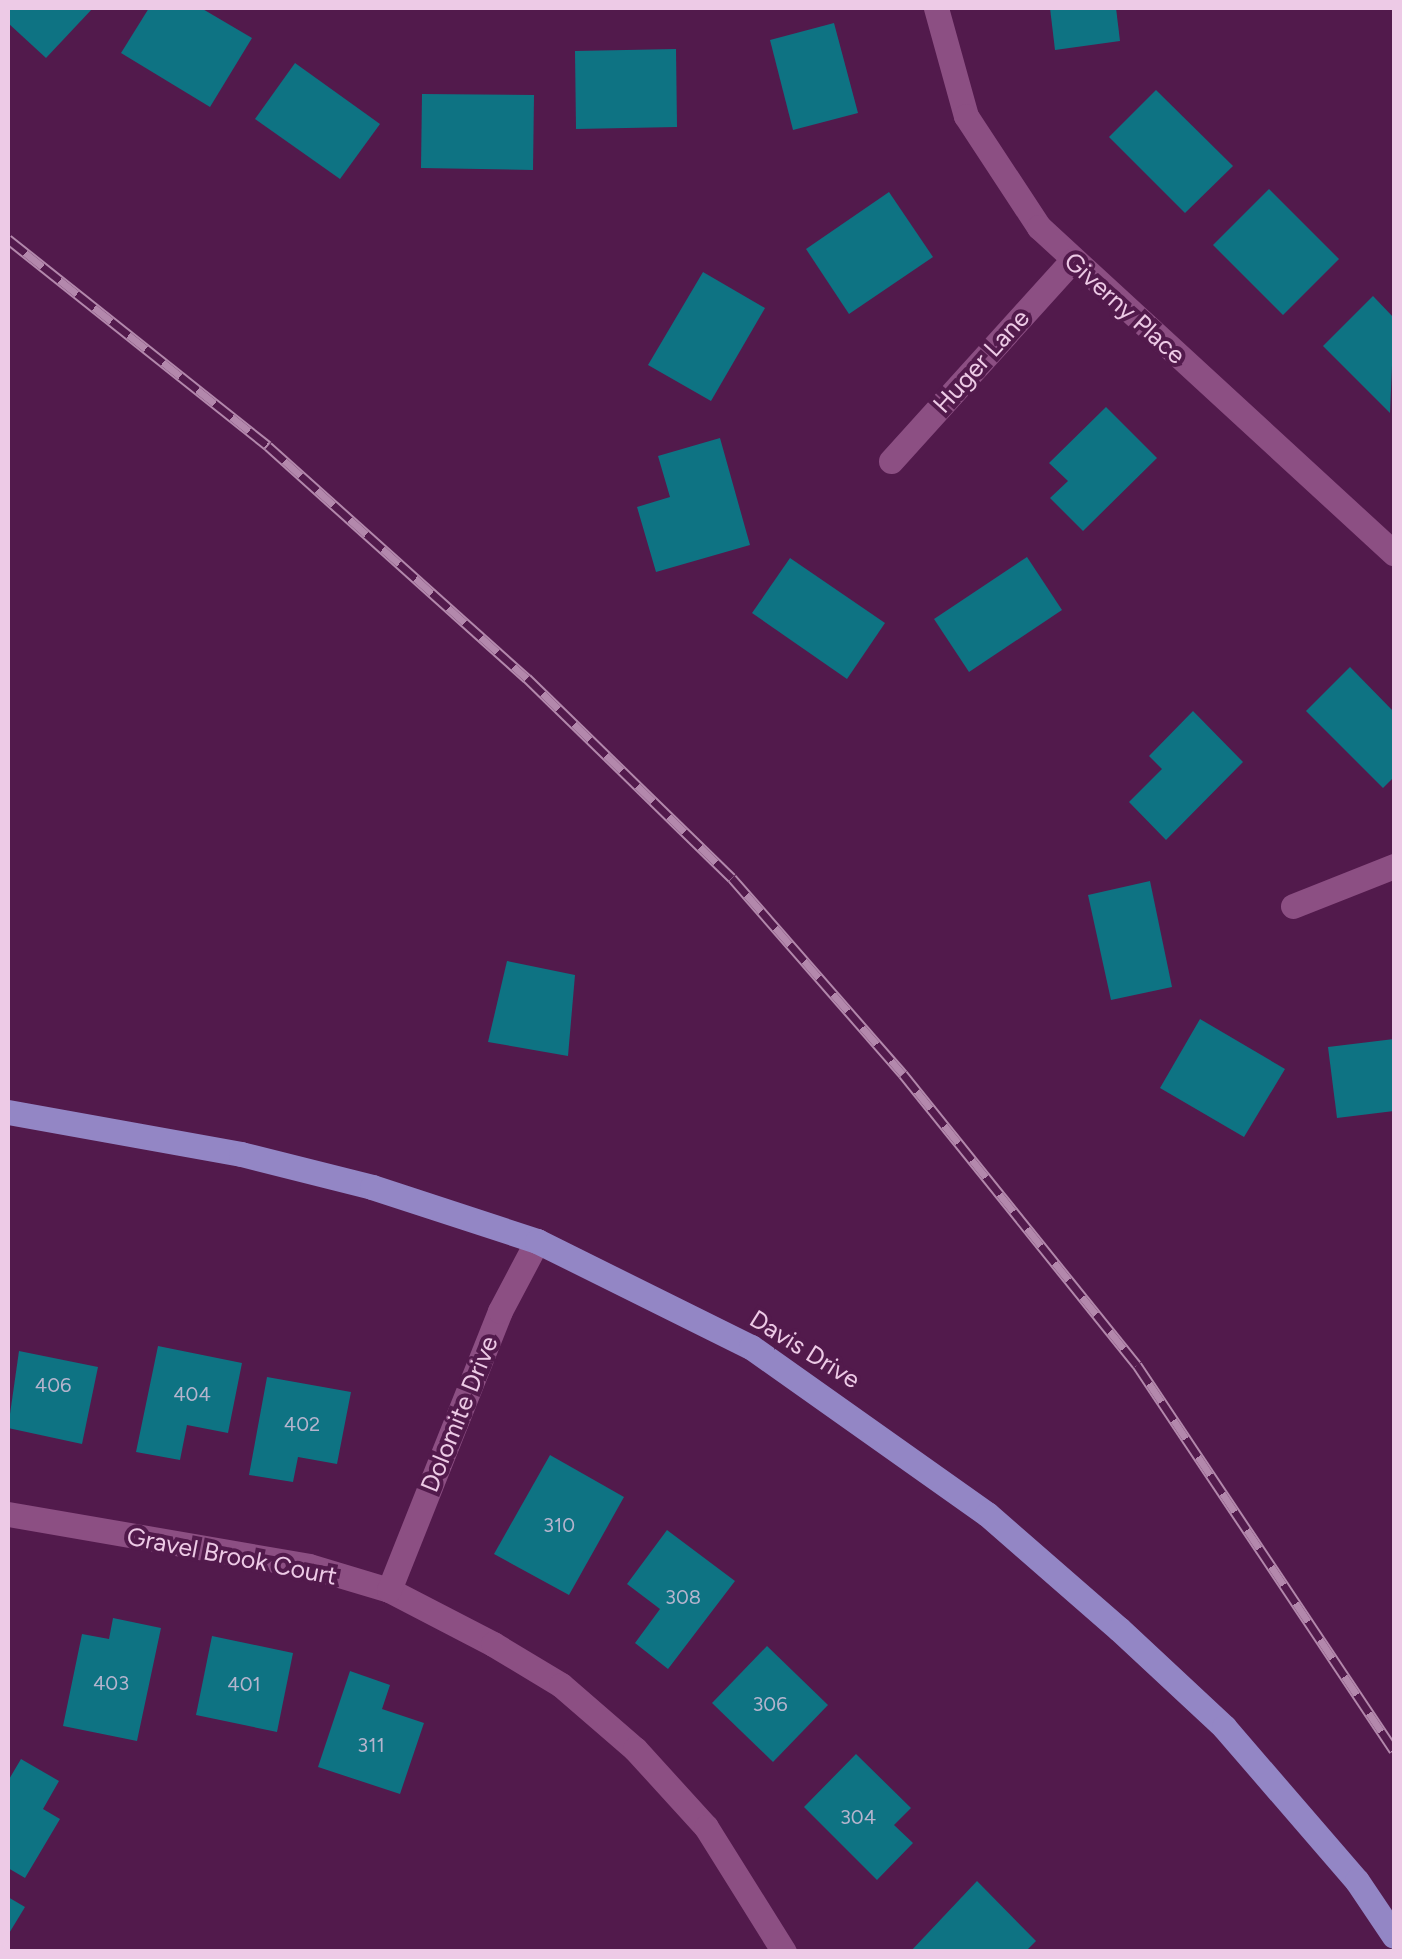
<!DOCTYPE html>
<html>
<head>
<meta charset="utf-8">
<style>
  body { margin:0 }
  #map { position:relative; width:1402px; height:1959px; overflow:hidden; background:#521a4c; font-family:Figtree,sans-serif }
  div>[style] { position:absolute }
  .building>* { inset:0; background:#0e7383 }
  .minor>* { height:25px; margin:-12.5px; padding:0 12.5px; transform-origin:12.5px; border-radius:12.5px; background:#8c4f83 }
  .primary>* { height:25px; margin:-12.5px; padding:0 12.5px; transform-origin:12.5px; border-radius:12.5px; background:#9386c5 }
  .rail>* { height:11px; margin-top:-5.5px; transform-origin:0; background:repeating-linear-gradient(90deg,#521a4c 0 22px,#b388ac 0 44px); box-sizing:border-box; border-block:2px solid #b388ac }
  span { translate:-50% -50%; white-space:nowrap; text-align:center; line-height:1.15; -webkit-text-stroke:8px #521a4c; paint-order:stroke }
  .number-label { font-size:20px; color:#b5b4cd }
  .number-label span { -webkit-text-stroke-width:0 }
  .street-label { font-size:25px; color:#edcae6 }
  .frame { position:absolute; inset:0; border:10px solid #edcae6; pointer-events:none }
</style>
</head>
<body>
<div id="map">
  <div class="building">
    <div style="clip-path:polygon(8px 8px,93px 8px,46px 58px,8px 23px)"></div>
    <div style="clip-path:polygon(149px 8px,201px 8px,252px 38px,210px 107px,121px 53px)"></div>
    <div style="clip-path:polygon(1050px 8px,1116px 8px,1120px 41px,1055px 50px)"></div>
    <div style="clip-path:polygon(834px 23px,858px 113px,793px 130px,770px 40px)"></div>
    <div style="clip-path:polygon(676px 49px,677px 127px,576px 129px,575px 51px)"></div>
    <div style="clip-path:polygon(295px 63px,380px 124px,340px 179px,255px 119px)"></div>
    <div style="clip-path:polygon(1156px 90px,1233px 166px,1185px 213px,1109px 137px)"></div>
    <div style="clip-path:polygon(422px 94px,534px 95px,533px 170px,421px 168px)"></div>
    <div style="clip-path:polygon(1269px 189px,1339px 259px,1283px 315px,1213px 245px)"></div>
    <div style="clip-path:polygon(889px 192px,933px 257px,849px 314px,806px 249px)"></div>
    <div style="clip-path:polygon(703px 272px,765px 308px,711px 401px,648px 365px)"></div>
    <div style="clip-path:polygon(1373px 296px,1394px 318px,1390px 413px,1323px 346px)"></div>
    <div style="clip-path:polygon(1106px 407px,1157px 458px,1083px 531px,1050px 498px,1068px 481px,1049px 463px)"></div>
    <div style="clip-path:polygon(720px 438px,750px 545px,656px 572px,637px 507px,670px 497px,658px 456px)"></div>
    <div style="clip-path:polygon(1027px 557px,1062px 610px,969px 672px,934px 619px)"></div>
    <div style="clip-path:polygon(790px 558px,885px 623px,847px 679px,752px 613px)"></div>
    <div style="clip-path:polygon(1350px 667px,1394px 712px,1394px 777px,1383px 788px,1306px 711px)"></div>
    <div style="clip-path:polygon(1193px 711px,1243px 762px,1166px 840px,1129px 802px,1162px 769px,1149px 756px)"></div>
    <div style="clip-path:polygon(1150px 881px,1172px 987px,1111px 1000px,1088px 895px)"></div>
    <div style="clip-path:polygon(507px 961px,575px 975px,568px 1056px,488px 1042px)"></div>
    <div style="clip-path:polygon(1200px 1019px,1285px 1069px,1244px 1137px,1160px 1088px)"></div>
    <div style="clip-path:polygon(1394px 1039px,1394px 1111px,1337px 1118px,1328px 1047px)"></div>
    <div style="clip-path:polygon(158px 1346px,242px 1363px,228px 1433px,187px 1425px,180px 1460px,136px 1452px)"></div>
    <div style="clip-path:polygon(19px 1351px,98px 1367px,82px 1444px,8px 1428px)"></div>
    <div style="clip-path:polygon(267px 1377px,351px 1392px,337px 1464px,298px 1457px,293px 1482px,249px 1475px)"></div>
    <div style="clip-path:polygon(550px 1455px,624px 1497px,569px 1595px,494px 1554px)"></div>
    <div style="clip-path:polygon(667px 1530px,735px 1581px,668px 1669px,635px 1643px,660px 1609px,627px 1584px)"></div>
    <div style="clip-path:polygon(113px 1618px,161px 1628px,137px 1741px,63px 1726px,82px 1634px,109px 1639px)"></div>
    <div style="clip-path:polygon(212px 1636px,293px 1653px,277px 1732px,196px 1715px)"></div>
    <div style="clip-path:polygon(767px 1646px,828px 1705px,773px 1762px,712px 1703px)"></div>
    <div style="clip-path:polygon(350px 1671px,390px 1685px,382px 1709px,424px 1723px,400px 1794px,318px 1767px)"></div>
    <div style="clip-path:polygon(856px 1754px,911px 1808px,894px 1825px,913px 1843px,877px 1880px,804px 1807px)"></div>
    <div style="clip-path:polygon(21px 1759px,59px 1781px,43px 1809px,60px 1819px,25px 1878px,8px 1868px,8px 1781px)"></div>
    <div style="clip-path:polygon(977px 1881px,1036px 1941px,1025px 1952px,910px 1952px)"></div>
    <div style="clip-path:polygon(8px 1897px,25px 1907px,8px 1935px)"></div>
  </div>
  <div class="minor">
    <div style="left:936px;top:8px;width:112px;rotate:74.5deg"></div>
    <div style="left:966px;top:116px;width:133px;rotate:56.7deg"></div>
    <div style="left:1039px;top:227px;width:482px;rotate:42.6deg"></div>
    <div style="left:891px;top:461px;width:270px;rotate:-47.9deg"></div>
    <div style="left:1293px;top:906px;width:109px;rotate:-21.6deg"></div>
    <div style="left:8px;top:1514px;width:305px;rotate:9.8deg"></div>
    <div style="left:309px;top:1566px;width:84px;rotate:16.7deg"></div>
    <div style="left:389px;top:1590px;width:117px;rotate:27.4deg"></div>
    <div style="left:493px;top:1644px;width:79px;rotate:31.1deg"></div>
    <div style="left:561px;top:1685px;width:98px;rotate:40.9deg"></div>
    <div style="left:635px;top:1749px;width:105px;rotate:47.7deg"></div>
    <div style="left:706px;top:1827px;width:147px;rotate:58deg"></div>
    <div style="left:389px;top:1590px;width:300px;rotate:-68.3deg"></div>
    <div style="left:500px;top:1311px;width:79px;rotate:-62.1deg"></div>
  </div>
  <div class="primary">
    <div style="left:8px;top:1112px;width:237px;rotate:10.2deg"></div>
    <div style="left:241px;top:1154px;width:135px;rotate:14.1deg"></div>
    <div style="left:372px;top:1187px;width:174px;rotate:18.1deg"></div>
    <div style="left:537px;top:1241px;width:239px;rotate:26.4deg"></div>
    <div style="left:751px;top:1347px;width:289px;rotate:35.3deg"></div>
    <div style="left:987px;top:1514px;width:175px;rotate:41.1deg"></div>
    <div style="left:1119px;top:1629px;width:144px;rotate:43deg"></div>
    <div style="left:1224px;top:1727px;width:203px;rotate:49.2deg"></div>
    <div style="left:1357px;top:1881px;width:66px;rotate:56.1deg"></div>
  </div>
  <div class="rail">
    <div style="left:8px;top:239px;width:332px;rotate:38.5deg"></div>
    <div style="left:268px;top:446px;width:348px;rotate:41.9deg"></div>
    <div style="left:527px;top:678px;width:286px;rotate:44.3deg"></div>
    <div style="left:732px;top:878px;width:260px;rotate:48.9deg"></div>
    <div style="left:903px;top:1074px;width:373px;rotate:51.2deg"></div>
    <div style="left:1137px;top:1365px;width:463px;rotate:56.3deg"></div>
  </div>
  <div class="number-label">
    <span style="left:53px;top:1385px">406</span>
    <span style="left:192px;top:1394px">404</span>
    <span style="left:302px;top:1424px">402</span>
    <span style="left:559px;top:1525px">310</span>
    <span style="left:683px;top:1597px">308</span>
    <span style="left:111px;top:1683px">403</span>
    <span style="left:244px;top:1684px">401</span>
    <span style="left:770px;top:1704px">306</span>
    <span style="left:371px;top:1745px">311</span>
    <span style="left:858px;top:1817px">304</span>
  </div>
  <div class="street-label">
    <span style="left:1125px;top:308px;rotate:42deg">Giverny Place</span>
    <span style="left:981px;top:361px;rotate:-48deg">Huger Lane</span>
    <span style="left:805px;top:1349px;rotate:32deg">Davis Drive</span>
    <span style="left:459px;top:1414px;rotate:-68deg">Dolomite Drive</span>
    <span style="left:232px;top:1556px;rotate:11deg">Gravel Brook Court</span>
  </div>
  <div class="frame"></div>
</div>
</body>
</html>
